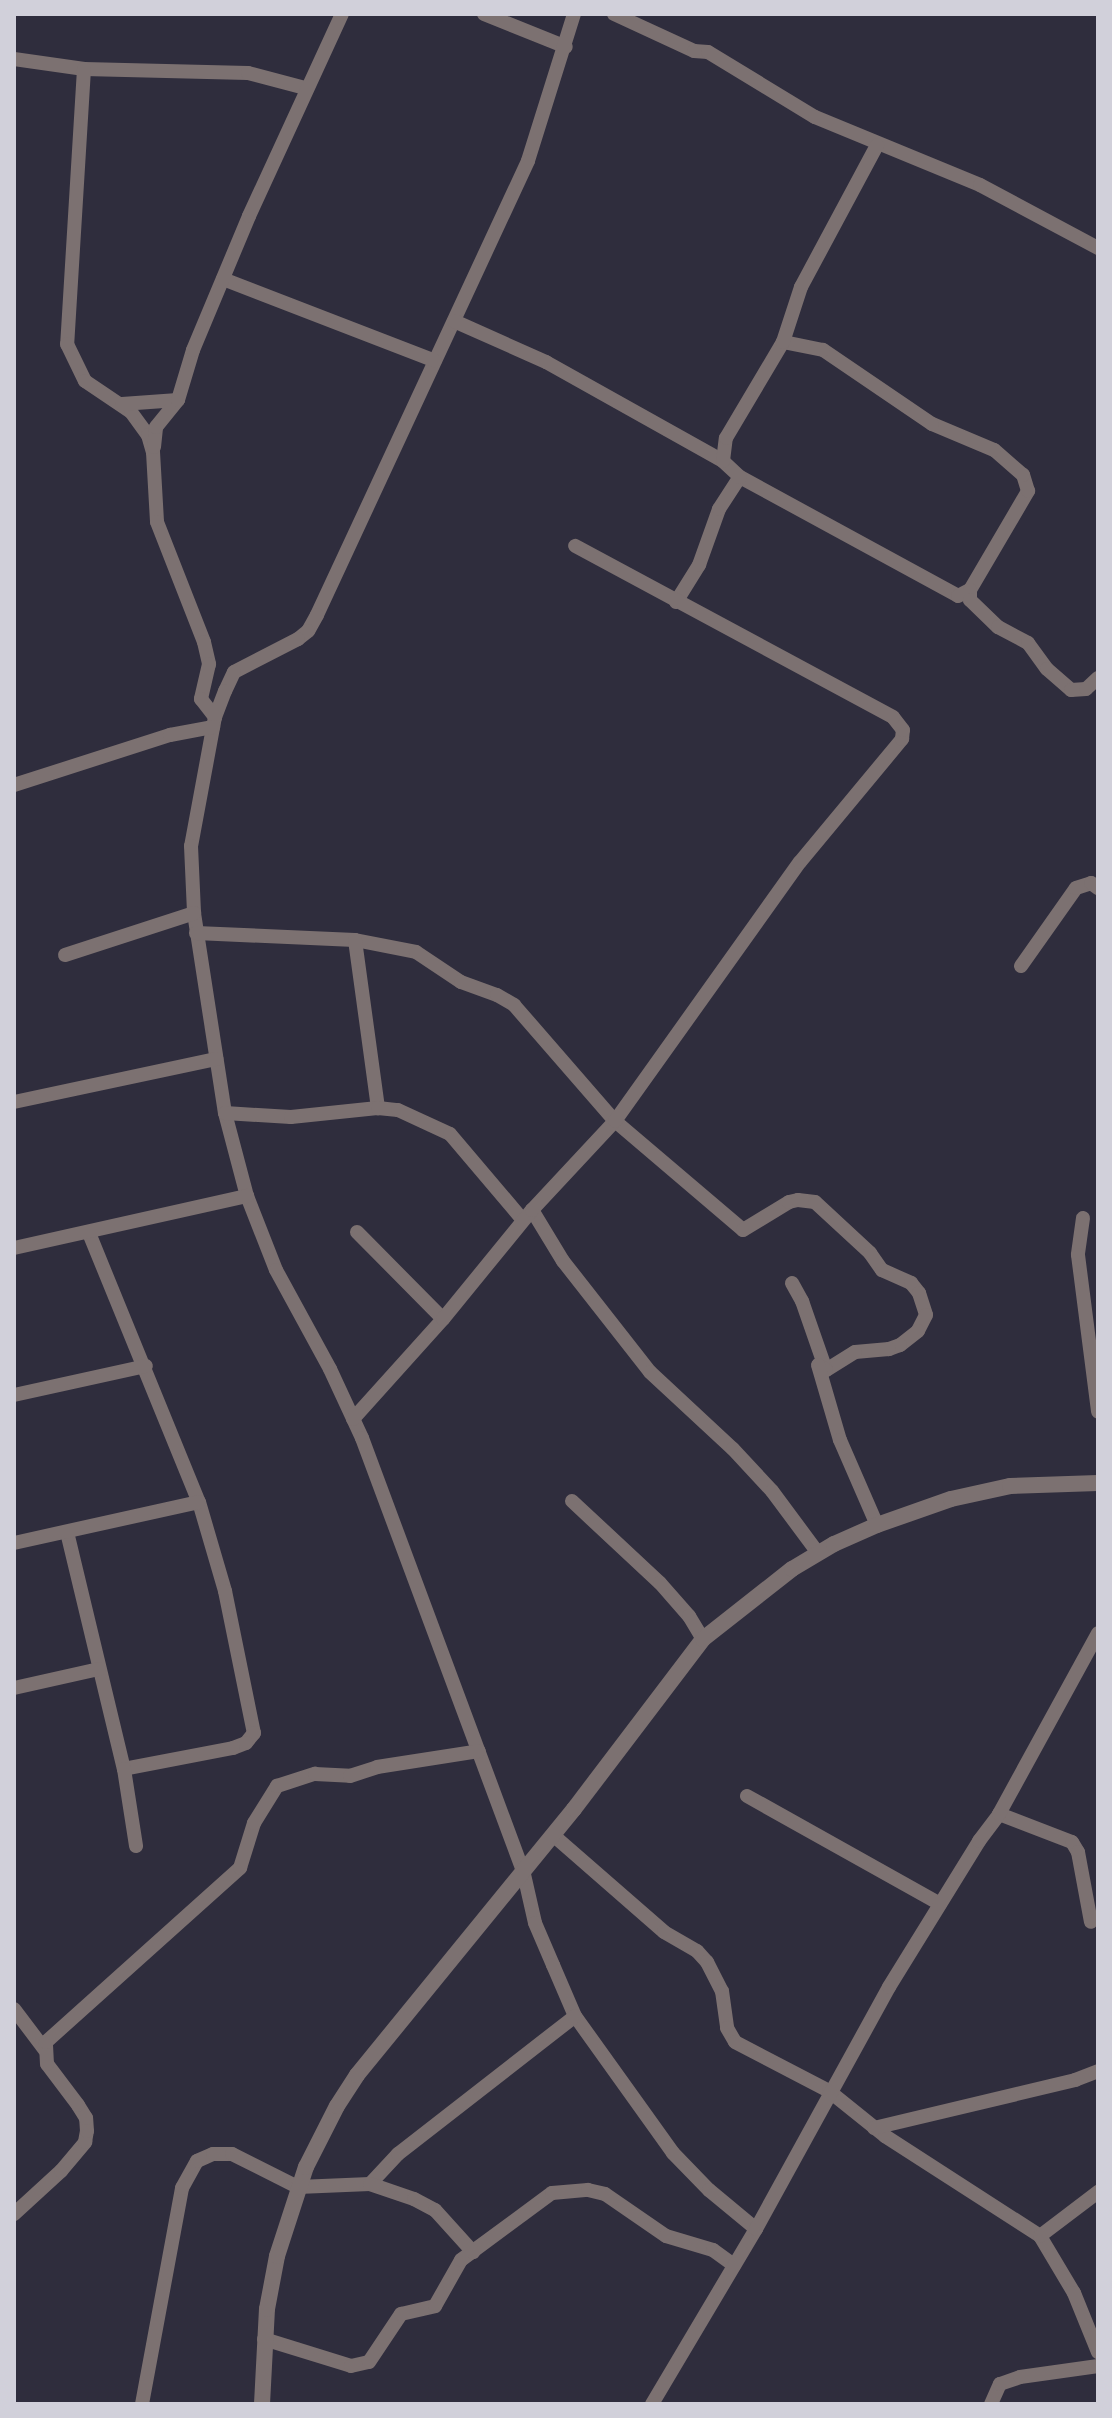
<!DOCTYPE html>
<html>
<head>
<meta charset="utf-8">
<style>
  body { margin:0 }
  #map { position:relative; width:1112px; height:2418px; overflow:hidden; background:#2f2d3d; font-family:"Roboto Serif",serif }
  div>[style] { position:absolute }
  .minor>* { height:14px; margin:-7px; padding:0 7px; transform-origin:7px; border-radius:7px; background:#7c7171 }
  .tertiary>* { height:16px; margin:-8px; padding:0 8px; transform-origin:8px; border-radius:8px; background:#7c7171 }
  span { translate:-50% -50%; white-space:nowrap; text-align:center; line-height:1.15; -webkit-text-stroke:6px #252332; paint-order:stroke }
  .frame { position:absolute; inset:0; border:16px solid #d1d0da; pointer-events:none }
</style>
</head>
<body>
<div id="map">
  <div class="minor">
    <div style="left:484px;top:14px;width:88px;rotate:21.9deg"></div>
    <div style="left:574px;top:14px;width:154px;rotate:107.4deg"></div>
    <div style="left:528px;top:161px;width:501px;rotate:114.93deg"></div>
    <div style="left:317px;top:615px;width:18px;rotate:119deg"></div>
    <div style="left:308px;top:631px;width:13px;rotate:141deg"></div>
    <div style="left:298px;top:639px;width:72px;rotate:152.7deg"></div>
    <div style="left:234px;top:672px;width:21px;rotate:115deg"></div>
    <div style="left:225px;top:691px;width:28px;rotate:111deg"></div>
    <div style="left:215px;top:717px;width:131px;rotate:100.5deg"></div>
    <div style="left:191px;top:846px;width:67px;rotate:87.4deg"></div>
    <div style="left:194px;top:913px;width:202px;rotate:81.2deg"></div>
    <div style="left:225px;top:1113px;width:86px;rotate:75.2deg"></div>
    <div style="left:247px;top:1196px;width:79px;rotate:68.6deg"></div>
    <div style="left:276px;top:1270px;width:113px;rotate:61.4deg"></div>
    <div style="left:330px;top:1369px;width:76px;rotate:65.1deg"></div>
    <div style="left:362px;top:1438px;width:461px;rotate:69.6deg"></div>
    <div style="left:523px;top:1870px;width:54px;rotate:77.2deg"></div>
    <div style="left:535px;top:1923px;width:46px;rotate:66.8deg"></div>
    <div style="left:553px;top:1965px;width:56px;rotate:66.7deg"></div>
    <div style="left:575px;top:2016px;width:168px;rotate:54.4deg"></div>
    <div style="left:673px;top:2153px;width:52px;rotate:45.8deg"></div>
    <div style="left:709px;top:2190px;width:61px;rotate:39.7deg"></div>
    <div style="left:614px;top:14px;width:88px;rotate:24.8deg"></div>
    <div style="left:694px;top:51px;width:14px;rotate:4deg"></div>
    <div style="left:708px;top:52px;width:125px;rotate:31.3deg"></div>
    <div style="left:815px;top:117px;width:178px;rotate:22.4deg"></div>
    <div style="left:980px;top:185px;width:134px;rotate:28.1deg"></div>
    <div style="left:14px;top:59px;width:71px;rotate:8.1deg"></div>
    <div style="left:84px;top:69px;width:164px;rotate:1.4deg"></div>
    <div style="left:248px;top:73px;width:59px;rotate:14.7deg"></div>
    <div style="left:84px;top:69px;width:276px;rotate:93.5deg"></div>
    <div style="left:67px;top:344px;width:41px;rotate:64.1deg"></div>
    <div style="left:85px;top:381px;width:55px;rotate:34deg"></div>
    <div style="left:131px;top:412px;width:29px;rotate:54deg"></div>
    <div style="left:148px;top:435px;width:18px;rotate:74deg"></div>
    <div style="left:153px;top:452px;width:70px;rotate:86.7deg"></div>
    <div style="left:157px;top:522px;width:129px;rotate:68.6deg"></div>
    <div style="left:204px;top:642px;width:23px;rotate:77deg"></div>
    <div style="left:209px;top:664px;width:36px;rotate:103deg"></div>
    <div style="left:201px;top:699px;width:23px;rotate:52deg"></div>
    <div style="left:223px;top:279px;width:227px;rotate:21.1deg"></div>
    <div style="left:454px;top:321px;width:101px;rotate:24deg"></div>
    <div style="left:546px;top:362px;width:203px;rotate:29.2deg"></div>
    <div style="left:122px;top:404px;width:56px;rotate:-4.1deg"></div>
    <div style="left:154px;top:447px;width:20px;rotate:-84deg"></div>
    <div style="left:156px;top:427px;width:35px;rotate:-51deg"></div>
    <div style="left:178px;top:400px;width:52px;rotate:-73.3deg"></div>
    <div style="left:193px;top:350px;width:145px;rotate:-67.3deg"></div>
    <div style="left:249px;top:216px;width:222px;rotate:-65.3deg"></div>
    <div style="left:740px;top:477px;width:248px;rotate:28.6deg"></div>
    <div style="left:958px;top:596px;width:13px;rotate:-27deg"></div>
    <div style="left:970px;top:590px;width:115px;rotate:-59.6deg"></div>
    <div style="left:1028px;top:491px;width:17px;rotate:-107deg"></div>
    <div style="left:1023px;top:475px;width:38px;rotate:-139deg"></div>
    <div style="left:994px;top:450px;width:67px;rotate:-157.2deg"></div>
    <div style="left:932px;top:424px;width:132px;rotate:-145.8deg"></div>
    <div style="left:823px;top:350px;width:41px;rotate:-168.7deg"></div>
    <div style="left:970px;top:590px;width:10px;rotate:90deg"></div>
    <div style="left:970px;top:600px;width:39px;rotate:44deg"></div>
    <div style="left:998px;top:627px;width:34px;rotate:28deg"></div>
    <div style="left:1028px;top:643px;width:32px;rotate:54deg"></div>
    <div style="left:1047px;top:669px;width:32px;rotate:41deg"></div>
    <div style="left:1071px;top:690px;width:15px;rotate:-4deg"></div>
    <div style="left:1086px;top:689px;width:16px;rotate:-43deg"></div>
    <div style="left:676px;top:602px;width:44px;rotate:-58.1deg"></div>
    <div style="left:699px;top:565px;width:59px;rotate:-70.3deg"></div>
    <div style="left:719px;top:509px;width:38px;rotate:-57deg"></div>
    <div style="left:740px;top:477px;width:23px;rotate:-137deg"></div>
    <div style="left:723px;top:461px;width:23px;rotate:-83deg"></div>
    <div style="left:726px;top:438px;width:112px;rotate:-59.3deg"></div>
    <div style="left:783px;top:342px;width:58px;rotate:-71.9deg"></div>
    <div style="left:801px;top:287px;width:161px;rotate:-61.8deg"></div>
    <div style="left:14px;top:785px;width:164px;rotate:-17.8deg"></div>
    <div style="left:170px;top:735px;width:44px;rotate:-10.5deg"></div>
    <div style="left:196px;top:933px;width:159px;rotate:2.5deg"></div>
    <div style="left:355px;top:940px;width:62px;rotate:11.1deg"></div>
    <div style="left:416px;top:952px;width:54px;rotate:33.7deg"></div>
    <div style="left:461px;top:982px;width:38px;rotate:20deg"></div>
    <div style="left:497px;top:995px;width:20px;rotate:30deg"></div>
    <div style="left:514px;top:1005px;width:154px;rotate:49deg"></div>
    <div style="left:615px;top:1121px;width:168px;rotate:40.4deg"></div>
    <div style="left:743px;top:1230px;width:54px;rotate:-31.3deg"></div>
    <div style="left:789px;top:1202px;width:9px;rotate:-13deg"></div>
    <div style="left:798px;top:1200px;width:17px;rotate:7deg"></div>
    <div style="left:815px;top:1202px;width:75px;rotate:42.8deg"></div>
    <div style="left:870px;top:1253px;width:21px;rotate:55deg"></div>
    <div style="left:882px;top:1270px;width:32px;rotate:24deg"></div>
    <div style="left:911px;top:1283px;width:13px;rotate:51deg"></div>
    <div style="left:919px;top:1293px;width:23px;rotate:72deg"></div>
    <div style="left:926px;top:1315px;width:18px;rotate:117deg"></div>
    <div style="left:918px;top:1331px;width:23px;rotate:142deg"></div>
    <div style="left:900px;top:1345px;width:12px;rotate:160deg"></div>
    <div style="left:889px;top:1349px;width:34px;rotate:175deg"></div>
    <div style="left:855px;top:1352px;width:34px;rotate:148deg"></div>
    <div style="left:355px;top:940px;width:170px;rotate:82.2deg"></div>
    <div style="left:65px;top:955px;width:136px;rotate:-18deg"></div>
    <div style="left:1021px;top:966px;width:95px;rotate:-54.8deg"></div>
    <div style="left:1076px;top:888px;width:16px;rotate:-18deg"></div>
    <div style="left:1091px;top:883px;width:9px;rotate:36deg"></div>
    <div style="left:14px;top:1102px;width:207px;rotate:-12deg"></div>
    <div style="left:225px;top:1113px;width:66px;rotate:3.5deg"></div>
    <div style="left:291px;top:1117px;width:87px;rotate:-5.9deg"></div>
    <div style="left:378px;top:1108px;width:20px;rotate:6deg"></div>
    <div style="left:398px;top:1110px;width:57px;rotate:24.8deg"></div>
    <div style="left:450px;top:1134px;width:113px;rotate:49.7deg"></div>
    <div style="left:532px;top:1210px;width:60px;rotate:58.7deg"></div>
    <div style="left:563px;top:1261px;width:141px;rotate:51.9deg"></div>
    <div style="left:650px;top:1372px;width:113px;rotate:42.9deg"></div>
    <div style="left:733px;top:1449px;width:57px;rotate:47.1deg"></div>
    <div style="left:772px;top:1491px;width:77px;rotate:53.4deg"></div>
    <div style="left:1083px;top:1218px;width:37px;rotate:98deg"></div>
    <div style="left:1078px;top:1255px;width:158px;rotate:82.7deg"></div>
    <div style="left:357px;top:1232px;width:122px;rotate:45.3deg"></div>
    <div style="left:89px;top:1233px;width:291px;rotate:67.8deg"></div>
    <div style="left:199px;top:1502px;width:93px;rotate:73.7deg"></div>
    <div style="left:225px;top:1591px;width:145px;rotate:78.5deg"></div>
    <div style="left:254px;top:1733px;width:13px;rotate:129deg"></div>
    <div style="left:246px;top:1743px;width:14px;rotate:159deg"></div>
    <div style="left:233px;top:1748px;width:111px;rotate:169.1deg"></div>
    <div style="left:14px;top:1248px;width:239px;rotate:-12.6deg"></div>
    <div style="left:792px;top:1283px;width:21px;rotate:61deg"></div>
    <div style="left:802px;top:1301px;width:73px;rotate:70.8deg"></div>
    <div style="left:826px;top:1370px;width:9px;rotate:-148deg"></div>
    <div style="left:818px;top:1365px;width:78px;rotate:73.7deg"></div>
    <div style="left:840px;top:1440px;width:93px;rotate:66.5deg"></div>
    <div style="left:14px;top:1395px;width:135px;rotate:-12.4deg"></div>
    <div style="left:353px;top:1419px;width:135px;rotate:-48deg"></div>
    <div style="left:443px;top:1319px;width:141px;rotate:-50.8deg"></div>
    <div style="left:532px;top:1210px;width:122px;rotate:-47deg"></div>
    <div style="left:615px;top:1121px;width:318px;rotate:-54.5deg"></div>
    <div style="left:800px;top:862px;width:160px;rotate:-50.3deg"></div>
    <div style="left:902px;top:739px;width:9px;rotate:-84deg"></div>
    <div style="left:903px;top:730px;width:16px;rotate:-128deg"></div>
    <div style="left:893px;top:717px;width:361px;rotate:-151.7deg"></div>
    <div style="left:572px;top:1501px;width:120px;rotate:43deg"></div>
    <div style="left:660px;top:1583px;width:44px;rotate:48.7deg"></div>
    <div style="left:689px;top:1616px;width:27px;rotate:59deg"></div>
    <div style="left:67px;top:1532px;width:244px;rotate:76.5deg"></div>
    <div style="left:124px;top:1769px;width:78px;rotate:81.1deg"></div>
    <div style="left:14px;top:1543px;width:189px;rotate:-12.5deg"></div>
    <div style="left:14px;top:1688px;width:87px;rotate:-12.6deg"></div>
    <div style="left:747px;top:1796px;width:221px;rotate:29.2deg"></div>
    <div style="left:999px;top:1814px;width:78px;rotate:21deg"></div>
    <div style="left:1072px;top:1842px;width:12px;rotate:59deg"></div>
    <div style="left:1078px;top:1852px;width:71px;rotate:79.5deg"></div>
    <div style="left:553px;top:1835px;width:147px;rotate:41.1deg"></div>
    <div style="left:664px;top:1932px;width:38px;rotate:30deg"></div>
    <div style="left:697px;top:1951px;width:15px;rotate:48deg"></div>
    <div style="left:707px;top:1962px;width:33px;rotate:63deg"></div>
    <div style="left:722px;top:1991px;width:37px;rotate:82deg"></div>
    <div style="left:727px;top:2028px;width:16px;rotate:60deg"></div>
    <div style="left:735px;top:2042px;width:106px;rotate:27.5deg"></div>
    <div style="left:829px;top:2091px;width:72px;rotate:38.8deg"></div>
    <div style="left:885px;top:2136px;width:184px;rotate:32.8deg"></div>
    <div style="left:1040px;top:2236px;width:66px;rotate:59.2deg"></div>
    <div style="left:1074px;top:2293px;width:64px;rotate:67.9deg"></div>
    <div style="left:14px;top:2009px;width:51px;rotate:52.9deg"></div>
    <div style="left:874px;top:2128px;width:207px;rotate:-13.4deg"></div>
    <div style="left:1075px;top:2080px;width:25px;rotate:-21deg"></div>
    <div style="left:370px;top:2184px;width:41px;rotate:-47deg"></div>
    <div style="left:398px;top:2154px;width:224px;rotate:-37.9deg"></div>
    <div style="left:14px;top:2214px;width:64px;rotate:-42.5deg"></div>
    <div style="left:61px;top:2171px;width:38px;rotate:-50deg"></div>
    <div style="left:85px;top:2142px;width:11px;rotate:-80deg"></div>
    <div style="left:87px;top:2131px;width:13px;rotate:-94deg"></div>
    <div style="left:86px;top:2118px;width:15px;rotate:-122deg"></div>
    <div style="left:78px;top:2105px;width:51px;rotate:-127.1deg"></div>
    <div style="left:47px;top:2064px;width:22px;rotate:-93deg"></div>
    <div style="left:46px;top:2042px;width:261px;rotate:-41.9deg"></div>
    <div style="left:240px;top:1868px;width:47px;rotate:-72.7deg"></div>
    <div style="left:254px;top:1823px;width:44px;rotate:-58.1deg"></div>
    <div style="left:277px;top:1786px;width:40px;rotate:-18deg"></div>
    <div style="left:315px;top:1774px;width:35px;rotate:3deg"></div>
    <div style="left:350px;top:1776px;width:28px;rotate:-18deg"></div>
    <div style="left:377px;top:1767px;width:103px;rotate:-8.9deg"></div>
    <div style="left:1040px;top:2236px;width:73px;rotate:-37.2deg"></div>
    <div style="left:264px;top:2339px;width:91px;rotate:17.2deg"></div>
    <div style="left:351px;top:2366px;width:18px;rotate:-13deg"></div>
    <div style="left:369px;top:2362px;width:58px;rotate:-56.3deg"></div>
    <div style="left:401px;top:2314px;width:35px;rotate:-13deg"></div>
    <div style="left:435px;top:2306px;width:53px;rotate:-60.5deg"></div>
    <div style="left:461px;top:2260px;width:113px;rotate:-36.4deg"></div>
    <div style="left:552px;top:2193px;width:36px;rotate:-5deg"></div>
    <div style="left:588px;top:2190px;width:17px;rotate:13deg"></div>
    <div style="left:605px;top:2194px;width:74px;rotate:34.5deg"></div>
    <div style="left:666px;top:2236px;width:49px;rotate:16.6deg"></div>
    <div style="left:713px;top:2250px;width:26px;rotate:36deg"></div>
    <div style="left:142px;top:2404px;width:220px;rotate:-79.5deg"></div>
    <div style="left:182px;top:2188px;width:31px;rotate:-61deg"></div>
    <div style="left:197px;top:2161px;width:17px;rotate:-24deg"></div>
    <div style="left:213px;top:2154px;width:19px"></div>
    <div style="left:232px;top:2154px;width:74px;rotate:26.6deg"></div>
    <div style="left:298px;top:2187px;width:72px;rotate:-2.4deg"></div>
    <div style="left:370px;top:2184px;width:46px;rotate:18.8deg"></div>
    <div style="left:414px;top:2199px;width:24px;rotate:28deg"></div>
    <div style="left:435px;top:2210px;width:57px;rotate:47.9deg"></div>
    <div style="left:652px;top:2404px;width:204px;rotate:-59.3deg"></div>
    <div style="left:756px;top:2229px;width:276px;rotate:-61.2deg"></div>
    <div style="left:889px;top:1987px;width:172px;rotate:-58.3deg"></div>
    <div style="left:979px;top:1841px;width:34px;rotate:-53deg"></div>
    <div style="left:999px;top:1814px;width:206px;rotate:-61.3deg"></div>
    <div style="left:991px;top:2404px;width:22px;rotate:-66deg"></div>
    <div style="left:1000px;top:2384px;width:21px;rotate:-19deg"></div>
    <div style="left:1020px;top:2377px;width:79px;rotate:-8deg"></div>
  </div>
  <div class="tertiary">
    <div style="left:262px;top:2404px;width:95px;rotate:-87deg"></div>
    <div style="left:267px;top:2309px;width:54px;rotate:-79.3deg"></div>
    <div style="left:277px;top:2256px;width:94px;rotate:-72deg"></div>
    <div style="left:306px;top:2167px;width:68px;rotate:-63.1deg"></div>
    <div style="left:337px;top:2106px;width:37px;rotate:-57deg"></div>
    <div style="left:357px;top:2075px;width:343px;rotate:-50.8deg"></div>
    <div style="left:574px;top:1809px;width:213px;rotate:-52.8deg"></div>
    <div style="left:703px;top:1639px;width:113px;rotate:-38.2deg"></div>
    <div style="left:792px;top:1569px;width:49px;rotate:-30.8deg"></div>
    <div style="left:834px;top:1544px;width:47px;rotate:-23.8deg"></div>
    <div style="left:877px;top:1525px;width:78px;rotate:-19.4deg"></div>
    <div style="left:951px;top:1499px;width:60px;rotate:-12.4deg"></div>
    <div style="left:1010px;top:1486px;width:88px;rotate:-2deg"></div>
  </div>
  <div class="frame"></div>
</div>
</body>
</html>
